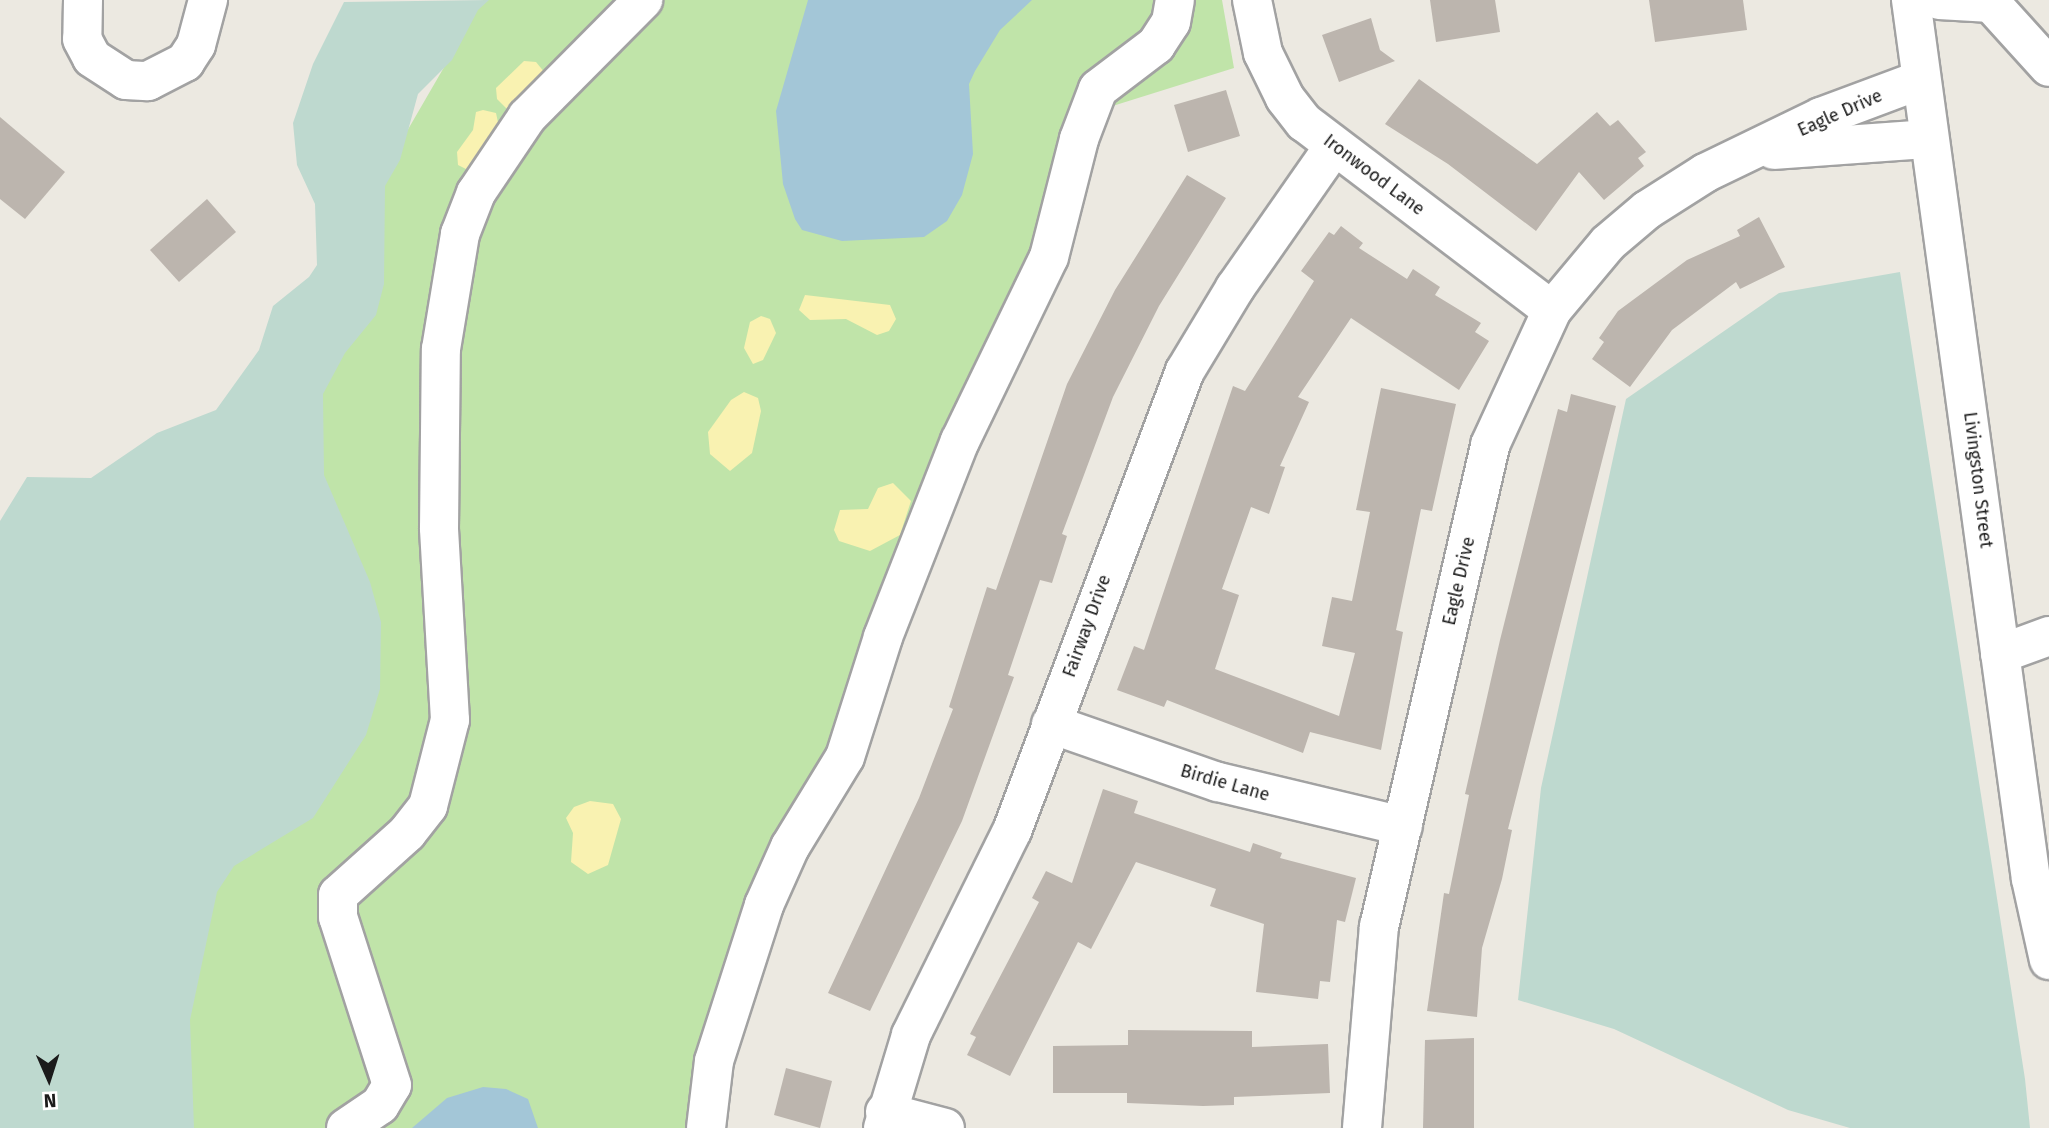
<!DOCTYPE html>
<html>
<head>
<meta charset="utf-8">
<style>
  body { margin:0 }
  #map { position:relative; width:2049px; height:1128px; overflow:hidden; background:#ece9e1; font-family:"Fira Sans",sans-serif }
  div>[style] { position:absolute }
  .grass>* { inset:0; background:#c0e4a9 }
  .wetland>* { inset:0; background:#bed9cf }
  .sand>* { inset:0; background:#f9f2b1 }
  .water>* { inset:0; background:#a3c6d7 }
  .building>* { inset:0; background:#bcb5ae }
  .roads { filter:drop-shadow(2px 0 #a2a2a2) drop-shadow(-2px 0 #a2a2a2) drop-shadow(0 2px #a2a2a2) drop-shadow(0 -2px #a2a2a2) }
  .minor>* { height:38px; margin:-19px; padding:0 19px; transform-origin:19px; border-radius:19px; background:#fff }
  span { translate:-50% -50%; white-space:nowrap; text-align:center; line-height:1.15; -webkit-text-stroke:7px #fff; paint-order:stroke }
  .street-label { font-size:18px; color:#1b1b1b }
  .north { position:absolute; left:14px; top:1044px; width:70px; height:70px; -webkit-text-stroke:5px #fff; paint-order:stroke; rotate:177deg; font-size:19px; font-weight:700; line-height:28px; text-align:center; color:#1b1b1b }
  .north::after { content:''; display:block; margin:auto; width:24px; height:32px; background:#1b1b1b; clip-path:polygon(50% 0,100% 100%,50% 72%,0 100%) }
</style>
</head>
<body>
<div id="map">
  <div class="grass">
    <div style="clip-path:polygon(483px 0,1222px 0,1234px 68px,1103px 109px,781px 897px,725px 1064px,721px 1128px,115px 1128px,279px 352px)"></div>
  </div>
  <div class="wetland">
    <div style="clip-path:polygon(489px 0,478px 10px,452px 60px,418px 94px,400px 160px,385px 186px,384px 284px,376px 315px,345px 353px,323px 394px,324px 475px,370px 582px,381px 622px,380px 689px,366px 735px,313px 818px,234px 866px,217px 892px,190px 1020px,194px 1128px,0 1128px,0 521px,27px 477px,91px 478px,157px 433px,216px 410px,259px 350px,273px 306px,309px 277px,317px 265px,315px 204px,297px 165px,293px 123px,313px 64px,344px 2px)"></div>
    <div style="clip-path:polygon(1900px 272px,2025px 1079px,2030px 1128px,1850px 1128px,1788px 1110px,1614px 1029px,1518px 1000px,1541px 788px,1626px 399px,1779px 293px)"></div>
  </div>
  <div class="sand">
    <div style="clip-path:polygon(524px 61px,536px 62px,545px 73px,509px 111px,497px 99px,496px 88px)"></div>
    <div style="clip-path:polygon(483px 110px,496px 113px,499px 127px,470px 171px,458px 165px,457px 152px,473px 130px,476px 112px)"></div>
    <div style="clip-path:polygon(805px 295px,890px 305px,896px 319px,889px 331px,877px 335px,846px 319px,810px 320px,799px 310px)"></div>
    <div style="clip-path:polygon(761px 316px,770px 319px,776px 333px,763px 360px,753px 364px,744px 348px,750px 322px)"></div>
    <div style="clip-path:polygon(744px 392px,758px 398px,761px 411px,752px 453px,730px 471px,710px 454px,708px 432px,731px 400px)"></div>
    <div style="clip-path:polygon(893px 483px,911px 501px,900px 535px,870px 551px,839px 541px,834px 530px,840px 510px,868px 509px,878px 488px)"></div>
    <div style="clip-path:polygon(590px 801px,613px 804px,621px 819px,608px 865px,588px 874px,571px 862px,573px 833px,566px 818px,574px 807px)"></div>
  </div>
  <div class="water">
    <div style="clip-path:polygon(808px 0,1032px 0,1000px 30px,975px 71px,969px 84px,973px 154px,962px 195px,947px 221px,924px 237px,842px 241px,802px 230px,795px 219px,783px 184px,776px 111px)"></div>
    <div style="clip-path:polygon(483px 1087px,506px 1089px,528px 1099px,538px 1128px,412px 1128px,447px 1098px)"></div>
  </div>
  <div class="building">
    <div style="clip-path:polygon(1430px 0,1495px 0,1500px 32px,1436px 42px)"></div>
    <div style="clip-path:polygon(1649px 0,1743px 0,1747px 30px,1655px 42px)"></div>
    <div style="clip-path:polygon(1371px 18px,1380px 50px,1395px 61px,1339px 82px,1322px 35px)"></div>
    <div style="clip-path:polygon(1419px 79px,1537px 164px,1597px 112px,1610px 126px,1618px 120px,1646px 152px,1638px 158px,1644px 166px,1604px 200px,1579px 172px,1536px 231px,1448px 164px,1385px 124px)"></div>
    <div style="clip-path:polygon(1226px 90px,1240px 136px,1188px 152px,1174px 105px)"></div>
    <div style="clip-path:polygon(0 117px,65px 172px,25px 219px,0 199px)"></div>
    <div style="clip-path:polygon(1187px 175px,1226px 198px,1159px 306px,1113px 397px,1062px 534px,1067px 536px,1052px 583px,1040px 580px,1008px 675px,1014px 677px,962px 821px,870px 1011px,828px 993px,919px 798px,953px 709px,949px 707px,987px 587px,996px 590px,1067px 384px,1115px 290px)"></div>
    <div style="clip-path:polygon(207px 199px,236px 232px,179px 282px,150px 250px)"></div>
    <div style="clip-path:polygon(1759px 217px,1785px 267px,1740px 289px,1736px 282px,1672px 330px,1630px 387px,1592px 359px,1604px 342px,1599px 338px,1618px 311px,1687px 260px,1740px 236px,1737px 230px)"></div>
    <div style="clip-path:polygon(1341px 226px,1363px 243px,1359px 248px,1407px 279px,1413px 269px,1440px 287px,1435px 295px,1481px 323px,1475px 332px,1489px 341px,1459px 390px,1351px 318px,1298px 397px,1309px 402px,1280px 466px,1285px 467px,1269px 514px,1251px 507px,1222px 589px,1239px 595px,1215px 669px,1339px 716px,1355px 653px,1322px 646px,1332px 597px,1352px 601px,1370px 512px,1356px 510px,1381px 388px,1456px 404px,1432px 511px,1421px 509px,1396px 630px,1403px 632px,1381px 750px,1310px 732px,1303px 753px,1167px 700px,1164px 707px,1117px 690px,1134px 646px,1144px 650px,1233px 386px,1245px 391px,1314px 281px,1301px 271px,1329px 232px,1334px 235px)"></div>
    <div style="clip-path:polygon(1571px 394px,1616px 406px,1508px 829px,1512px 830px,1502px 879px,1482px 948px,1477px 1017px,1427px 1011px,1444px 893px,1449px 894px,1469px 795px,1465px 794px,1500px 640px,1558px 409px,1567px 412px)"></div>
    <div style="clip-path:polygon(1103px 789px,1138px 801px,1134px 813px,1250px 852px,1253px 843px,1282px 853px,1280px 858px,1356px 878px,1345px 922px,1337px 920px,1330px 982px,1320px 981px,1318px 999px,1256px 992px,1264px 924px,1210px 906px,1216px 889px,1136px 862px,1091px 949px,1078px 942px,1010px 1076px,967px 1055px,976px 1037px,970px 1034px,1039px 902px,1032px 898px,1046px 871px,1072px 883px)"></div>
    <div style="clip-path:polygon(1128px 1030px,1252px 1031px,1252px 1047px,1328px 1044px,1330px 1093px,1234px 1097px,1234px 1105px,1203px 1106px,1127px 1103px,1127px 1093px,1053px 1093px,1053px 1046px,1128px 1045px)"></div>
    <div style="clip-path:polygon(1474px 1038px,1474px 1128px,1423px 1128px,1425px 1040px)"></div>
    <div style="clip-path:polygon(786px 1068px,832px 1081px,820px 1128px,774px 1115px)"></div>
  </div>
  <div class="roads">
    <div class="minor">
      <div style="left:83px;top:0;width:39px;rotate:91deg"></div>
      <div style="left:82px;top:39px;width:21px;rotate:62deg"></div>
      <div style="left:92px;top:58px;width:40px;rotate:32.9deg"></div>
      <div style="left:126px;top:80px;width:22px;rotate:3deg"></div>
      <div style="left:148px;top:81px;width:42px;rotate:-27.2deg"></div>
      <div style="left:185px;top:62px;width:20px;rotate:-57deg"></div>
      <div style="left:196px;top:45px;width:47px;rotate:-75.1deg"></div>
      <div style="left:1252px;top:0;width:54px;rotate:78.3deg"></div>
      <div style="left:1263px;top:53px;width:50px;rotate:63.9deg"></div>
      <div style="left:1285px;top:98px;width:31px;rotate:52deg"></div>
      <div style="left:1304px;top:122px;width:311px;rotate:37.2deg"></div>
      <div style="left:1911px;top:0;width:887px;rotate:82.23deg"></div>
      <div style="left:2031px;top:879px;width:83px;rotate:77.5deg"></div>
      <div style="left:1939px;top:0;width:52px;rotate:3.3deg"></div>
      <div style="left:1991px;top:3px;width:86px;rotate:47.8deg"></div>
      <div style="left:1774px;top:150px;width:154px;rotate:-4.1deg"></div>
      <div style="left:2000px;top:654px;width:52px;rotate:-20.2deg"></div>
      <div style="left:1051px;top:724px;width:177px;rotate:19.2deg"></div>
      <div style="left:1218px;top:782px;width:190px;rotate:13.4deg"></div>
      <div style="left:885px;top:1112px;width:62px;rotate:14.9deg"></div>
      <div style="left:346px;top:1128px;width:41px;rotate:-34.1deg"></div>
      <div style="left:380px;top:1105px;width:23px;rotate:-59deg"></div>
      <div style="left:392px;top:1085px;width:176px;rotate:-107.8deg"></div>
      <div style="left:338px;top:917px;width:22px;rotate:-90deg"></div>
      <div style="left:338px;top:895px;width:93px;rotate:-41.9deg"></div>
      <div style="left:407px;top:833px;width:34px;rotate:-52deg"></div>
      <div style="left:428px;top:806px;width:89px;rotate:-75.7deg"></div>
      <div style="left:450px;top:720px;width:192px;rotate:-93.3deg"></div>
      <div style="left:439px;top:528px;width:179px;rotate:-89.4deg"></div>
      <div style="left:441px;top:349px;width:117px;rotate:-80.6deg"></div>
      <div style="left:460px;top:234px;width:44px;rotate:-68.7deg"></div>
      <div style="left:476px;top:193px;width:92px;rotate:-56.1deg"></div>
      <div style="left:527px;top:117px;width:165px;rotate:-45.2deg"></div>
      <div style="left:706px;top:1128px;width:67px;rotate:-83.2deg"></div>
      <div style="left:714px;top:1061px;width:164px;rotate:-72.2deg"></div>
      <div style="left:764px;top:905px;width:64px;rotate:-65.9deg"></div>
      <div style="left:790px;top:847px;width:105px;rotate:-58.6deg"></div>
      <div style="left:845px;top:757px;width:126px;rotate:-72.4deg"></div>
      <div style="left:883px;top:637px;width:211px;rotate:-68.6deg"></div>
      <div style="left:960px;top:441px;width:204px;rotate:-64.2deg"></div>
      <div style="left:1049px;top:257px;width:122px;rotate:-75.7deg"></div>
      <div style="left:1079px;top:139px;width:53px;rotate:-69.2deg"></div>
      <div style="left:1098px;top:89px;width:73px;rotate:-37.2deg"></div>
      <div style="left:1156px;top:45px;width:27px;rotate:-57deg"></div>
      <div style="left:1171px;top:22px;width:22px;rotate:-80deg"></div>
      <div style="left:883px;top:1128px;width:97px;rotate:-73.2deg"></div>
      <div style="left:911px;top:1035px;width:228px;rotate:-63.7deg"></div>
      <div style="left:1012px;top:831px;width:491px;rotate:-69.4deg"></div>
      <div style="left:1185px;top:371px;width:97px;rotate:-58.9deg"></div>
      <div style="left:1235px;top:288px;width:173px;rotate:-55.1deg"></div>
      <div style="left:1362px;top:1128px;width:202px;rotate:-85.2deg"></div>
      <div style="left:1379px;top:927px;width:495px;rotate:-77deg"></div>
      <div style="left:1490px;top:445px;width:149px;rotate:-65.3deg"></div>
      <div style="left:1552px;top:310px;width:87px;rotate:-50.1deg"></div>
      <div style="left:1608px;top:243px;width:51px;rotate:-40.2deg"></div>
      <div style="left:1647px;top:210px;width:69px;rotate:-32.5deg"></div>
      <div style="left:1705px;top:173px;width:129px;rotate:-25.8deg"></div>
      <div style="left:1821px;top:117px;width:106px;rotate:-20.5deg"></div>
    </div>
  </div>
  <div class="street-label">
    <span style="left:1840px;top:113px;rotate:-24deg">Eagle Drive</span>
    <span style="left:1374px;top:175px;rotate:37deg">Ironwood Lane</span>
    <span style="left:1978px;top:480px;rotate:83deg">Livingston Street</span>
    <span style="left:1459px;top:581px;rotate:-77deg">Eagle Drive</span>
    <span style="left:1087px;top:626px;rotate:-70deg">Fairway Drive</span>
    <span style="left:1225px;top:783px;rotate:16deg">Birdie Lane</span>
  </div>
  <div class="north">N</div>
</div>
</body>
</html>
